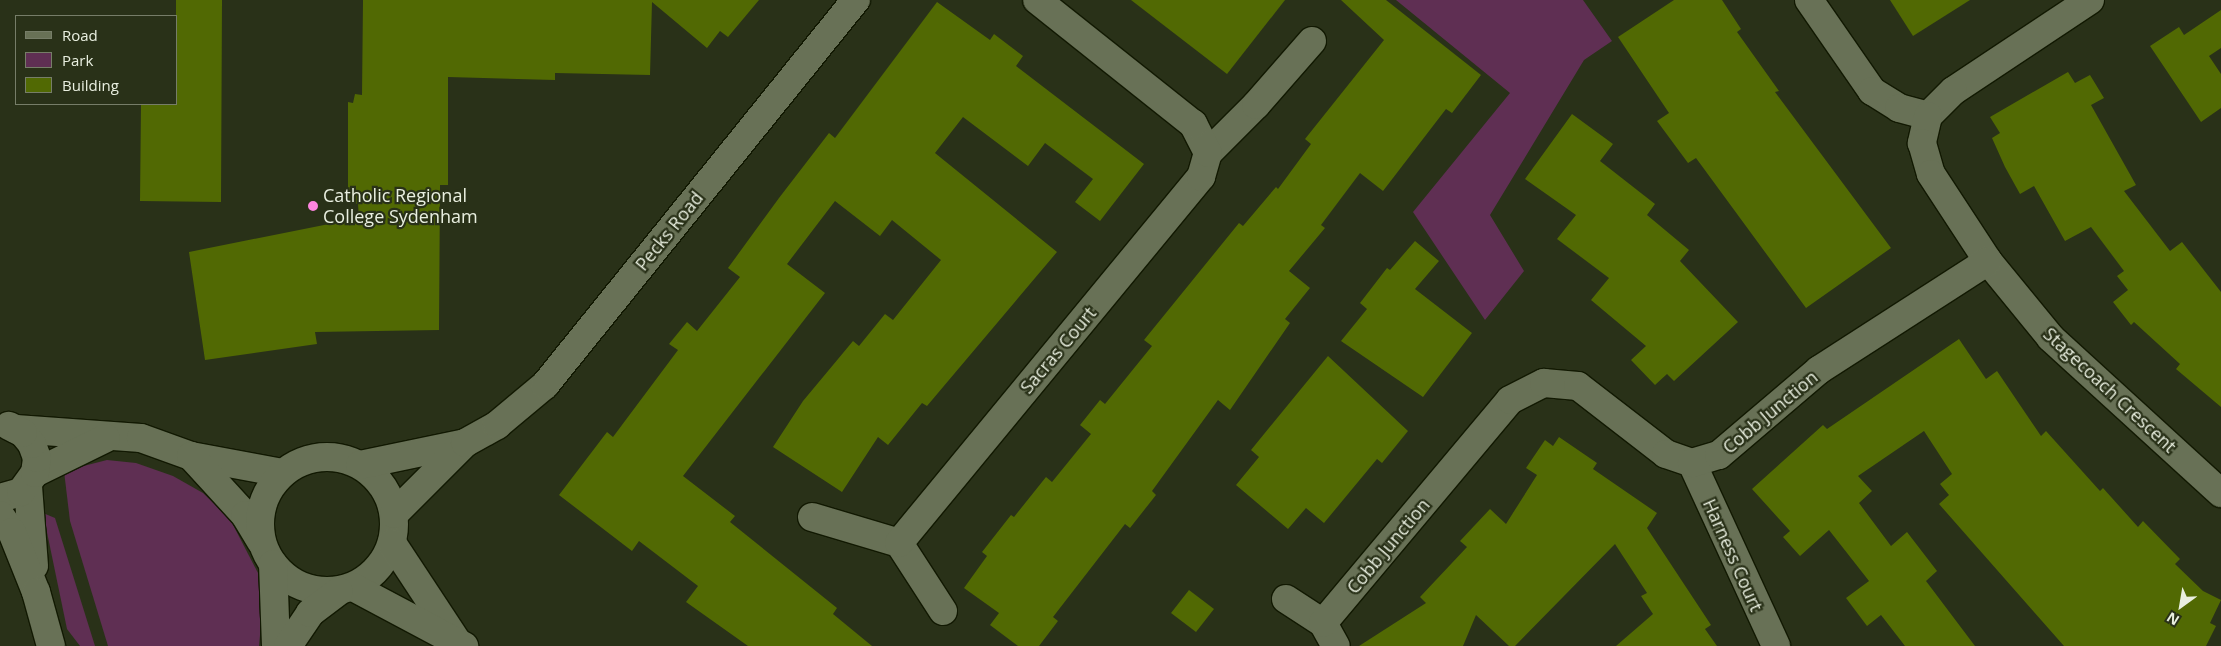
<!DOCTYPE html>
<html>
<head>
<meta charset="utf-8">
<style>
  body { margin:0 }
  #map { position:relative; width:2221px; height:646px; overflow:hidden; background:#293118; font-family:"Open Sans",sans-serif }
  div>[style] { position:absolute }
  .green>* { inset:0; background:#5f2f53 }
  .building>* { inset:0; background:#516903 }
  .roads { filter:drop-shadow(1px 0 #121902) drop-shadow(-1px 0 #121902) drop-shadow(0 1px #121902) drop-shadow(0 -1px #121902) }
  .minor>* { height:28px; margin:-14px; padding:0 14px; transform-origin:14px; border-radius:14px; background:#687156 }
  .minor>.ring { margin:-14px; padding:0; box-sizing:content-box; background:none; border:28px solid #687156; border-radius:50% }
  .dots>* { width:14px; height:14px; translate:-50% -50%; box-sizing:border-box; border:2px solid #293118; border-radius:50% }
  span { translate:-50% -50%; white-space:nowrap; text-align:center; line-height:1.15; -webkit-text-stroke:4.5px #293118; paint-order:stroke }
  .poi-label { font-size:18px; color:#e9efe0 }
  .left { translate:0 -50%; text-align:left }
  .street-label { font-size:18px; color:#e9efe0 }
  .legend { position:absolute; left:15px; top:15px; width:162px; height:90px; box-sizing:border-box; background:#293118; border:1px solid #767d68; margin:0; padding:6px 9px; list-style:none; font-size:15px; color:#e9efe0 }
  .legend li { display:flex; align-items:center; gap:10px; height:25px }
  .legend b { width:25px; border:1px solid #767d68 }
  .north { position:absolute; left:2156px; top:581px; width:50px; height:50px; -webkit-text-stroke:4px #293118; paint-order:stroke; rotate:212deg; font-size:14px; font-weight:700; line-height:20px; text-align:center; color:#e9efe0 }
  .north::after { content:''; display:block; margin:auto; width:18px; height:22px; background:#e9efe0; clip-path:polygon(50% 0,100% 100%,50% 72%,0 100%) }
</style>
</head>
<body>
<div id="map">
  <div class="green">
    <div style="clip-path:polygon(1396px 0,1583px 0,1612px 41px,1584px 60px,1490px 215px,1524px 271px,1485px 320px,1413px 212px,1510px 93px)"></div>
    <div style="clip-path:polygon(107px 460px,136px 463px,173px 476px,203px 493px,230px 519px,258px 573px,262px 613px,259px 646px,108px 646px,70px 521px,64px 471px)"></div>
    <div style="clip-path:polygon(43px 513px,55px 518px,95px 646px,80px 646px,67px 629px)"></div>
  </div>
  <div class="building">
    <div style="clip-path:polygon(176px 0,222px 0,221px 202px,140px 201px,141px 104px,176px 104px)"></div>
    <div style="clip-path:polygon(363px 0,759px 0,728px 37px,720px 31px,707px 48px,652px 2px,650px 75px,555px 73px,555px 80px,448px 77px,448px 185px,440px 185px,439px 330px,315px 332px,317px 344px,205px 360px,189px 252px,359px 218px,358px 204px,348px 203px,348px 102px,353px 103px,355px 94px,362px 95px)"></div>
    <div style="clip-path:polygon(1131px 0,1285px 0,1227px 74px)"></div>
    <div style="clip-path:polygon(1341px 0,1386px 0,1481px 75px,1452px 113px,1446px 109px,1383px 191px,1360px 173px,1321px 225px,1325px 228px,1289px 271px,1310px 288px,1285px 319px,1290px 323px,1230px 410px,1218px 400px,1152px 491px,1156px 495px,1130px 528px,1125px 524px,1053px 617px,1058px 621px,1039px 646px,1018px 646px,990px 625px,999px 613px,964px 588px,987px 556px,982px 552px,1011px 515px,1014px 517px,1046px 477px,1052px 482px,1091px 434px,1080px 425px,1100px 400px,1105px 404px,1152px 346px,1144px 340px,1239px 223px,1243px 226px,1276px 187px,1278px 189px,1311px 144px,1305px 139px,1384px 40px)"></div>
    <div style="clip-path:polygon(1674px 0,1722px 0,1741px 29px,1737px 32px,1779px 91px,1775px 92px,1891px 248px,1806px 308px,1696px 158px,1688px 163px,1657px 121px,1669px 113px,1618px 37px)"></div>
    <div style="clip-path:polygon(1890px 0,1970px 0,1913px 36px)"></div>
    <div style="clip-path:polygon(937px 2px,990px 40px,994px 34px,1023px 56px,1016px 66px,1144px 164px,1100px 221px,1075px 202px,1093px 179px,1045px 143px,1028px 166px,963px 117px,935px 153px,1057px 252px,927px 406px,922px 403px,888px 445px,878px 437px,842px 492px,773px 447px,803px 401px,853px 341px,859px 346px,885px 314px,893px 320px,941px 260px,892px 220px,880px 236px,835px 201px,787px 264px,825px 293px,683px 476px,735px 516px,730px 522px,837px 608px,833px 614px,872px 646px,748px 646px,686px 602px,698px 586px,639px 541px,632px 551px,559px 495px,607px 432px,613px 437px,678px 350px,669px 344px,687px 322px,697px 331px,740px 277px,728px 268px,779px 198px,829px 133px,835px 138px)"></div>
    <div style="clip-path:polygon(2221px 10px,2221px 48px,2209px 56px,2221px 74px,2221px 108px,2201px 122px,2150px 46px,2179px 27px,2184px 35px)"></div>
    <div style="clip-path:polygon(2068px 72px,2075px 83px,2090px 75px,2104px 98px,2091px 105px,2136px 185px,2124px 191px,2170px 251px,2182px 242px,2221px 292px,2221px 407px,2176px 369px,2180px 364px,2134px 322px,2131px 325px,2113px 302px,2128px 290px,2117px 276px,2124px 271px,2091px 227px,2065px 241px,2034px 186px,2020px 194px,2005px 167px,1992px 138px,2000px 133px,1990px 117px)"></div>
    <div style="clip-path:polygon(1572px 114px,1613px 144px,1600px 161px,1655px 204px,1647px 215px,1689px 250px,1680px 261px,1738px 322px,1674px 381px,1667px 374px,1655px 385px,1631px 360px,1646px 346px,1591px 300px,1609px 278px,1557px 239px,1576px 215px,1525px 179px)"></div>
    <div style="clip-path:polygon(1415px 241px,1439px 261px,1415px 289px,1472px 333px,1423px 397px,1341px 341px,1367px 309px,1360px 303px,1387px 268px,1390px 270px)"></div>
    <div style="clip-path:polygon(1959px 339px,1986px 379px,1997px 371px,2041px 436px,2046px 431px,2100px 491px,2103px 488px,2138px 527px,2143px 521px,2180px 559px,2175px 564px,2203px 591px,2221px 600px,2210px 623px,2216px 626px,2206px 646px,2064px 646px,1939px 504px,1949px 495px,1940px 484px,1952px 474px,1924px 431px,1858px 476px,1872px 491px,1859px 503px,1891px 546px,1907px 532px,1937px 571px,1926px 581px,1975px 646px,1905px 646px,1881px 615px,1867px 626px,1846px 598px,1869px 581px,1829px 530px,1800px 556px,1783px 537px,1790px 531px,1752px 489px,1823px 425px,1827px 429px)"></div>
    <div style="clip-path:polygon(1328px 356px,1408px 431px,1382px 463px,1377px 459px,1324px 523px,1306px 508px,1288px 529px,1236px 485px,1259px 457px,1251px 450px)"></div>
    <div style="clip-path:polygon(1559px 437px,1597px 463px,1593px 469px,1657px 513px,1647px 528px,1711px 625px,1705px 629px,1717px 646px,1616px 646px,1653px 614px,1641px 596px,1647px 593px,1615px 544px,1515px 646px,1509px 646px,1476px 615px,1463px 646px,1359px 646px,1426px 603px,1420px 597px,1467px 547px,1460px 541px,1490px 509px,1506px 524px,1537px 475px,1526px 468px,1545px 440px,1553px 446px)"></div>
    <div style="clip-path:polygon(1189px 590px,1214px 609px,1196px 632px,1171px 613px)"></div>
  </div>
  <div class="roads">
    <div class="minor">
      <div style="left:1809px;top:0;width:111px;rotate:55.3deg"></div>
      <div style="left:1872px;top:91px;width:32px;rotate:32deg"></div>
      <div style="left:1899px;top:108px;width:30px;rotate:15deg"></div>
      <div style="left:2090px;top:0;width:164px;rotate:146.4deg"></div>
      <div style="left:1953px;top:91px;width:35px;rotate:135deg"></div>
      <div style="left:1928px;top:116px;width:28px;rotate:103deg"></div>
      <div style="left:1922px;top:143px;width:32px;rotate:74deg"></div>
      <div style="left:1931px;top:174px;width:104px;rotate:56.8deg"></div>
      <div style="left:1988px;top:261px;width:99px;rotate:50.7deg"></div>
      <div style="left:2051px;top:338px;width:230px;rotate:42.4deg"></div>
      <div style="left:1208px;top:153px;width:68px;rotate:-45deg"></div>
      <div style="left:1256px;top:105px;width:85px;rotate:-48.8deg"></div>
      <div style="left:16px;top:429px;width:125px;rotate:4.1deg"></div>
      <div style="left:141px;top:438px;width:53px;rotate:19.8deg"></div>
      <div style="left:191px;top:456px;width:93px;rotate:10.6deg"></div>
      <div style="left:191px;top:456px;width:80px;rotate:47.5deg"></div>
      <div style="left:245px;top:515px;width:31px;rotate:59deg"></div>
      <div class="ring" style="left:260px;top:457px;width:106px;height:106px"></div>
      <div style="left:1692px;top:463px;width:201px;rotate:65.3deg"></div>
      <div style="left:360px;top:465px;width:107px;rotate:-11.8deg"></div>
      <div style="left:35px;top:473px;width:79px;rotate:-26.2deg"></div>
      <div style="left:28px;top:486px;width:80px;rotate:85.7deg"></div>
      <div style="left:0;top:498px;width:22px;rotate:-16deg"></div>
      <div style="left:21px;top:492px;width:24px;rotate:-54deg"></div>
      <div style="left:35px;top:473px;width:15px;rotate:-82deg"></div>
      <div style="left:37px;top:458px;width:15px;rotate:-110deg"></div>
      <div style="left:32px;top:444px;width:14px;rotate:-129deg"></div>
      <div style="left:23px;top:433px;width:16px;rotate:-153deg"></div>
      <div style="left:394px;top:514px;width:100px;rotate:-45deg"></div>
      <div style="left:465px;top:443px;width:37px;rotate:-29deg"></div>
      <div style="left:497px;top:425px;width:62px;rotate:-39.8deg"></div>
      <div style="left:545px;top:385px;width:495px;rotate:-51.1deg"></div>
      <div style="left:0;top:515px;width:21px;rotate:55deg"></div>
      <div style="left:12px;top:532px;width:65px;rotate:68.2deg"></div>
      <div style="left:36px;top:592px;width:56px;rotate:74.5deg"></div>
      <div style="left:812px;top:517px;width:91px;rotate:16.6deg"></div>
      <div style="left:899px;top:543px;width:81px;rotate:57.1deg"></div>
      <div style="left:392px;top:543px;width:116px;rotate:56.6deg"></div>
      <div style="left:899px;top:543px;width:475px;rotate:-50.5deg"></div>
      <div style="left:1201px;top:177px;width:25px;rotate:-74deg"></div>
      <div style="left:1208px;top:153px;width:33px;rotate:-117deg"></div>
      <div style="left:1193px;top:124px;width:199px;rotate:-141.5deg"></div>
      <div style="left:273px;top:564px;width:82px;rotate:87.9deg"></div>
      <div style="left:353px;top:587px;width:126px;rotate:28deg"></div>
      <div style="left:1286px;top:599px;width:44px;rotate:33deg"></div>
      <div style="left:1323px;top:623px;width:26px;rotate:61deg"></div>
      <div style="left:1323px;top:623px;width:291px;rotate:-50deg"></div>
      <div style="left:1510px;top:400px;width:38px;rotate:-27deg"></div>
      <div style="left:1544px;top:383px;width:34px;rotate:5deg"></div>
      <div style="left:1578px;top:386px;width:111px;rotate:37.7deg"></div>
      <div style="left:1666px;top:454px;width:28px;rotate:19deg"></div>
      <div style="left:1692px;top:463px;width:28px;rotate:-17deg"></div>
      <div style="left:1719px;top:455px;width:131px;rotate:-40.4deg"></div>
      <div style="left:1819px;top:370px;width:201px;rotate:-32.8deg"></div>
      <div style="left:288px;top:646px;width:40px;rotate:-56deg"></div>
      <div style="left:310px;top:613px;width:36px;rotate:-37deg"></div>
    </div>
  </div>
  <div class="dots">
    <div style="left:313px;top:206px;background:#fe85e0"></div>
  </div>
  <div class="poi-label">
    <span class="left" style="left:323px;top:206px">Catholic Regional<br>College Sydenham</span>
  </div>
  <div class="street-label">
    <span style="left:669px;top:231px;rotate:-51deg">Pecks Road</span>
    <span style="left:1058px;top:350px;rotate:-50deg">Sacras Court</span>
    <span style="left:2110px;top:390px;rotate:43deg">Stagecoach Crescent</span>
    <span style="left:1770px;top:412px;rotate:-40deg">Cobb Junction</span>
    <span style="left:1388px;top:546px;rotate:-50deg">Cobb Junction</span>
    <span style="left:1733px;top:555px;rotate:66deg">Harness Court</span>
  </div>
  <ul class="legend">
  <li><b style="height:6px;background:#687156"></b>Road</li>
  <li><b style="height:14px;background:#5f2f53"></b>Park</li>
  <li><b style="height:14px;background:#516903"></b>Building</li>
  </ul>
  <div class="north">N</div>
</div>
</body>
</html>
